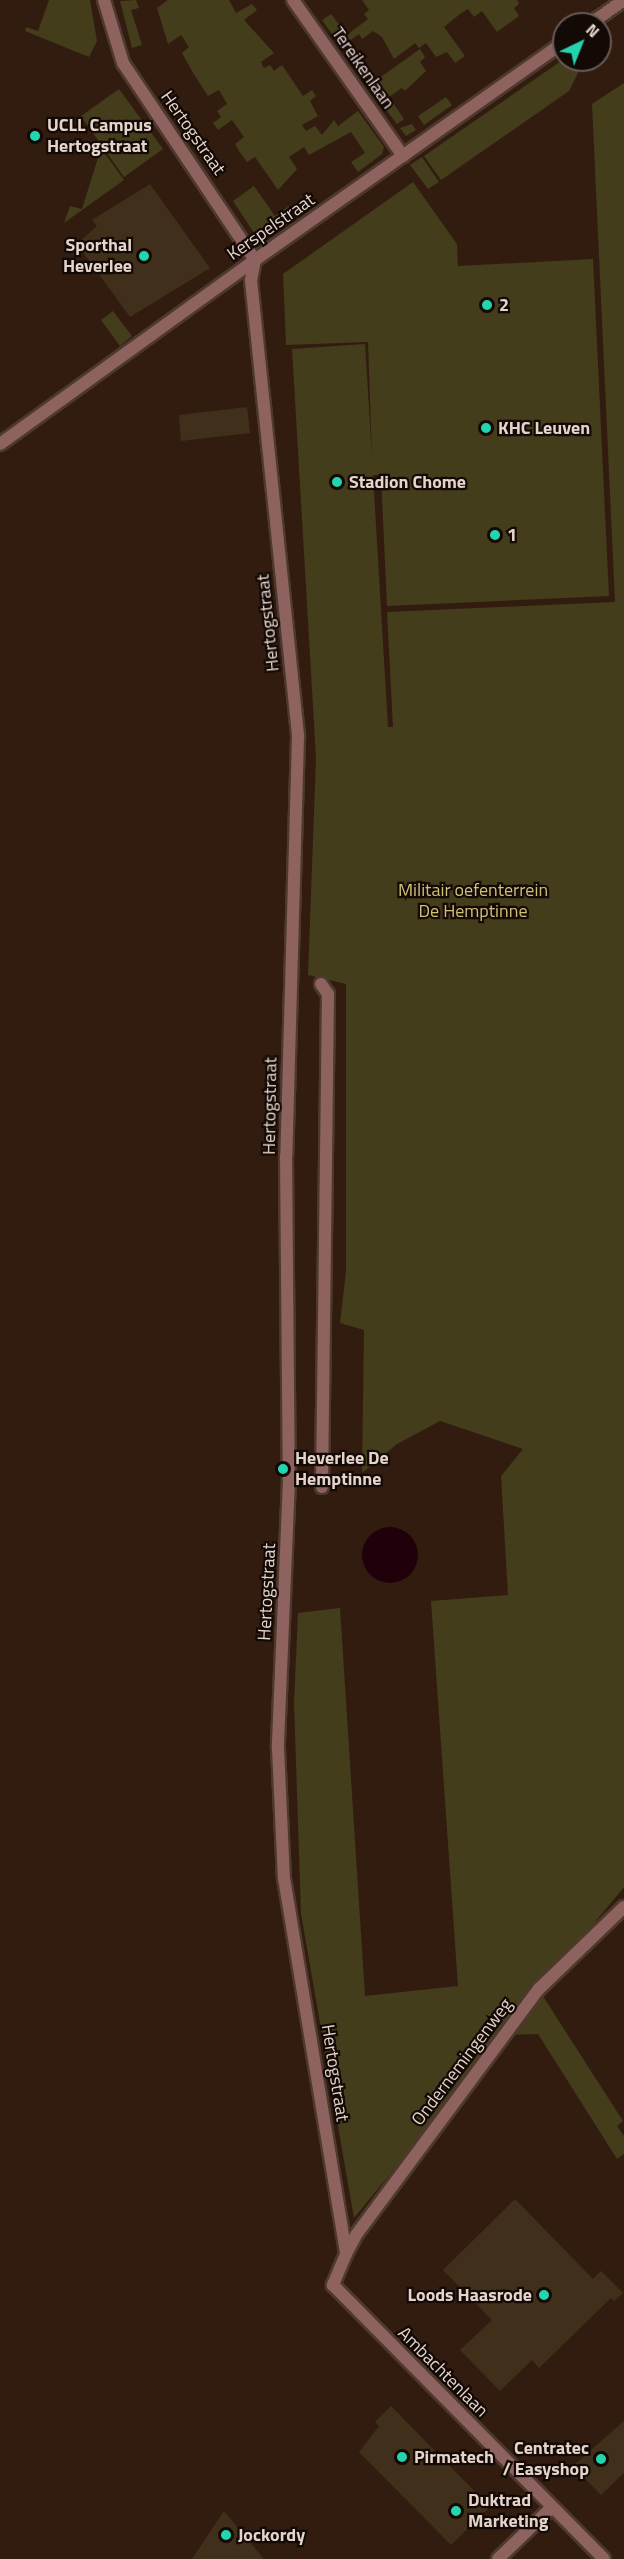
<!DOCTYPE html>
<html>
<head>
<meta charset="utf-8">
<style>
  body { margin:0 }
  #map { position:relative; width:624px; height:2559px; overflow:hidden; background:#321c10; font-family:"Titillium Web",sans-serif }
  div>[style] { position:absolute }
  .green>* { inset:0; background:#433d1c }
  .water>* { inset:0; background:#1f000b }
  .round { border-radius:50% }
  .building>* { inset:0; background:#40301b }
  .roads { filter:drop-shadow(2px 0 #4e392e) drop-shadow(-2px 0 #4e392e) drop-shadow(0 2px #4e392e) drop-shadow(0 -2px #4e392e) }
  .minor>* { height:12px; margin:-6px; padding:0 6px; transform-origin:6px; border-radius:6px; background:#8d625f }
  .tertiary>* { height:12px; margin:-6px; padding:0 6px; transform-origin:6px; border-radius:6px; background:#8d625f }
  .dots>* { width:16px; height:16px; translate:-50% -50%; box-sizing:border-box; border:3px solid #130905; border-radius:50% }
  span { translate:-50% -50%; white-space:nowrap; text-align:center; line-height:1.15; -webkit-text-stroke:4.5px #130905; paint-order:stroke }
  .street-label { font-size:18px; color:#e4d4cc }
  .poi-label { font-size:18px; color:#e4d4cc; font-weight:700 }
  .left { translate:0 -50%; text-align:left }
  .right { translate:-100% -50%; text-align:right }
  .park-label { font-size:18px; color:#cfc178 }
  .north { position:absolute; left:552px; top:12px; width:60px; height:60px; box-sizing:border-box; background:#130905; border:2px solid #675a55; border-radius:50%; rotate:43deg; font-size:16px; font-weight:700; line-height:24px; text-align:center; color:#e4d4cc }
  .north::after { content:''; display:block; margin:auto; width:21px; height:27px; background:#23d5af; clip-path:polygon(50% 0,100% 100%,50% 72%,0 100%) }
</style>
</head>
<body>
<div id="map">
  <div class="green">
    <div style="clip-path:polygon(49px 0,90px 0,97px 41px,89px 57px,25px 31px,26px 27px,38px 31px)"></div>
    <div style="clip-path:polygon(136px 0,139px 8px,131px 10px,142px 45px,132px 48px,120px 1px)"></div>
    <div style="clip-path:polygon(168px 0,229px 0,236px 13px,252px 4px,257px 10px,244px 20px,274px 53px,261px 62px,264px 68px,270px 65px,274px 71px,282px 65px,303px 96px,312px 90px,316px 96px,310px 101px,318px 116px,302px 125px,306px 131px,315px 126px,322px 135px,334px 120px,338px 126px,358px 111px,384px 147px,382px 154px,358px 172px,351px 162px,365px 153px,351px 132px,309px 155px,304px 147px,289px 157px,297px 169px,278px 190px,255px 157px,247px 162px,239px 151px,235px 144px,244px 137px,232px 120px,218px 130px,213px 123px,221px 117px,217px 111px,227px 104px,219px 90px,208px 96px,193px 73px,182px 53px,189px 47px,181px 35px,168px 44px,157px 8px)"></div>
    <div style="clip-path:polygon(362px 0,517px 0,519px 4px,514px 8px,519px 16px,497px 32px,482px 11px,474px 17px,468px 9px,460px 14px,444px 27px,465px 56px,455px 63px,447px 52px,436px 57px,426px 43px,419px 48px,415px 43px,394px 59px,382px 37px,373px 31px,362px 39px,359px 34px,341px 47px,322px 20px,331px 14px,347px 35px,368px 19px,364px 14px,369px 10px)"></div>
    <div style="clip-path:polygon(420px 49px,425px 57px,420px 62px,426px 71px,405px 91px,402px 88px,389px 97px,404px 119px,397px 124px,400px 128px,412px 124px,416px 130px,406px 136px,368px 86px)"></div>
    <div style="clip-path:polygon(564px 59px,575px 60px,578px 73px,569px 91px,441px 180px,424px 156px)"></div>
    <div style="clip-path:polygon(624px 83px,624px 1887px,539px 1990px,623px 2121px,617px 2126px,624px 2136px,624px 2154px,617px 2159px,538px 2034px,504px 2035px,354px 2218px,301px 1914px,294px 1703px,298px 1613px,340px 1608px,365px 1996px,458px 1986px,431px 1601px,508px 1595px,501px 1476px,523px 1449px,440px 1421px,397px 1444px,362px 1473px,364px 1330px,340px 1323px,346px 1271px,346px 984px,308px 975px,316px 758px,292px 349px,365px 344px,372px 456px,368px 342px,286px 345px,283px 274px,413px 182px,457px 244px,458px 266px,593px 259px,609px 596px,387px 606px,381px 475px,373px 475px,388px 727px,393px 727px,387px 612px,615px 602px,592px 104px)"></div>
    <div style="clip-path:polygon(119px 89px,163px 149px,124px 177px,81px 116px)"></div>
    <div style="clip-path:polygon(446px 97px,452px 105px,424px 125px,418px 116px)"></div>
    <div style="clip-path:polygon(101px 148px,124px 180px,64px 223px,70px 206px,82px 209px)"></div>
    <div style="clip-path:polygon(422px 157px,439px 182px,428px 189px,410px 165px)"></div>
    <div style="clip-path:polygon(254px 186px,275px 216px,289px 206px,295px 215px,264px 237px,256px 236px,233px 201px)"></div>
    <div style="clip-path:polygon(113px 311px,132px 336px,120px 346px,101px 320px)"></div>
  </div>
  <div class="water">
    <div class="round" style="left:362px;top:1527px;width:56px;height:56px"></div>
  </div>
  <div class="building">
    <div style="clip-path:polygon(150px 184px,210px 268px,130px 317px,77px 244px,97px 226px,92px 220px)"></div>
    <div style="clip-path:polygon(247px 407px,250px 433px,181px 441px,179px 415px)"></div>
    <div style="clip-path:polygon(515px 2199px,593px 2279px,601px 2271px,623px 2293px,614px 2301px,611px 2298px,539px 2368px,532px 2360px,500px 2391px,460px 2350px,492px 2320px,443px 2270px)"></div>
    <div style="clip-path:polygon(391px 2406px,490px 2507px,451px 2545px,359px 2452px,379px 2426px,375px 2422px)"></div>
    <div style="clip-path:polygon(624px 2421px,624px 2473px,601px 2495px,573px 2466px)"></div>
    <div style="clip-path:polygon(224px 2511px,264px 2559px,192px 2559px)"></div>
  </div>
  <div class="roads">
    <div class="minor">
      <div style="left:293px;top:0;width:191px;rotate:54.8deg"></div>
      <div style="left:0;top:444px;width:314px;rotate:-35.8deg"></div>
      <div style="left:321px;top:984px;width:12px;rotate:55deg"></div>
      <div style="left:328px;top:994px;width:493px;rotate:90.7deg"></div>
      <div style="left:346px;top:2254px;width:21px;rotate:-62deg"></div>
      <div style="left:356px;top:2235px;width:307px;rotate:-53.4deg"></div>
      <div style="left:539px;top:1989px;width:118px;rotate:-44deg"></div>
      <div style="left:498px;top:2559px;width:74px;rotate:-43.9deg"></div>
    </div>
    <div class="tertiary">
      <div style="left:104px;top:0;width:66px;rotate:73.2deg"></div>
      <div style="left:123px;top:63px;width:237px;rotate:56.2deg"></div>
      <div style="left:255px;top:260px;width:20px;rotate:101deg"></div>
      <div style="left:251px;top:280px;width:459px;rotate:84.1deg"></div>
      <div style="left:298px;top:737px;width:419px;rotate:91.6deg"></div>
      <div style="left:286px;top:1156px;width:324px;rotate:89.5deg"></div>
      <div style="left:289px;top:1480px;width:268px;rotate:92.4deg"></div>
      <div style="left:278px;top:1748px;width:130px;rotate:87.4deg"></div>
      <div style="left:284px;top:1878px;width:381px;rotate:80.6deg"></div>
      <div style="left:346px;top:2254px;width:34px;rotate:113deg"></div>
      <div style="left:333px;top:2285px;width:385px;rotate:45.3deg"></div>
      <div style="left:590px;top:24px;width:42px;rotate:-35.2deg"></div>
      <div style="left:255px;top:260px;width:378px;rotate:-35.2deg"></div>
    </div>
  </div>
  <div class="dots">
    <div style="left:35px;top:136px;background:#23d5af"></div>
    <div style="left:144px;top:256px;background:#23d5af"></div>
    <div style="left:487px;top:305px;background:#23d5af"></div>
    <div style="left:486px;top:428px;background:#23d5af"></div>
    <div style="left:337px;top:482px;background:#23d5af"></div>
    <div style="left:495px;top:535px;background:#23d5af"></div>
    <div style="left:283px;top:1469px;background:#23d5af"></div>
    <div style="left:544px;top:2295px;background:#23d5af"></div>
    <div style="left:402px;top:2457px;background:#23d5af"></div>
    <div style="left:601px;top:2459px;background:#23d5af"></div>
    <div style="left:456px;top:2511px;background:#23d5af"></div>
    <div style="left:226px;top:2535px;background:#23d5af"></div>
  </div>
  <div class="street-label">
    <span style="left:363px;top:68px;rotate:55deg">Tereikenlaan</span>
    <span style="left:193px;top:133px;rotate:55deg">Hertogstraat</span>
    <span style="left:271px;top:227px;rotate:-35deg">Kerspelstraat</span>
    <span style="left:268px;top:623px;rotate:-96deg">Hertogstraat</span>
    <span style="left:270px;top:1106px;rotate:-89deg">Hertogstraat</span>
    <span style="left:267px;top:1592px;rotate:-87deg">Hertogstraat</span>
    <span style="left:462px;top:2062px;rotate:-53deg">Ondernemingenweg</span>
    <span style="left:335px;top:2073px;rotate:81deg">Hertogstraat</span>
    <span style="left:443px;top:2372px;rotate:45deg">Ambachtenlaan</span>
  </div>
  <div class="poi-label">
    <span class="left" style="left:47px;top:136px">UCLL Campus<br>Hertogstraat</span>
    <span class="right" style="left:132px;top:256px">Sporthal<br>Heverlee</span>
    <span class="left" style="left:499px;top:305px">2</span>
    <span class="left" style="left:498px;top:428px">KHC Leuven</span>
    <span class="left" style="left:349px;top:482px">Stadion Chome</span>
    <span class="left" style="left:507px;top:535px">1</span>
    <span class="left" style="left:295px;top:1469px">Heverlee De<br>Hemptinne</span>
    <span class="right" style="left:532px;top:2295px">Loods Haasrode</span>
    <span class="right" style="left:589px;top:2459px">Centratec<br>/ Easyshop</span>
    <span class="left" style="left:414px;top:2457px">Pirmatech</span>
    <span class="left" style="left:468px;top:2511px">Duktrad<br>Marketing</span>
    <span class="left" style="left:238px;top:2535px">Jockordy</span>
  </div>
  <div class="park-label">
    <span style="left:473px;top:901px">Militair oefenterrein<br>De Hemptinne</span>
  </div>
  <div class="north">N</div>
</div>
</body>
</html>
